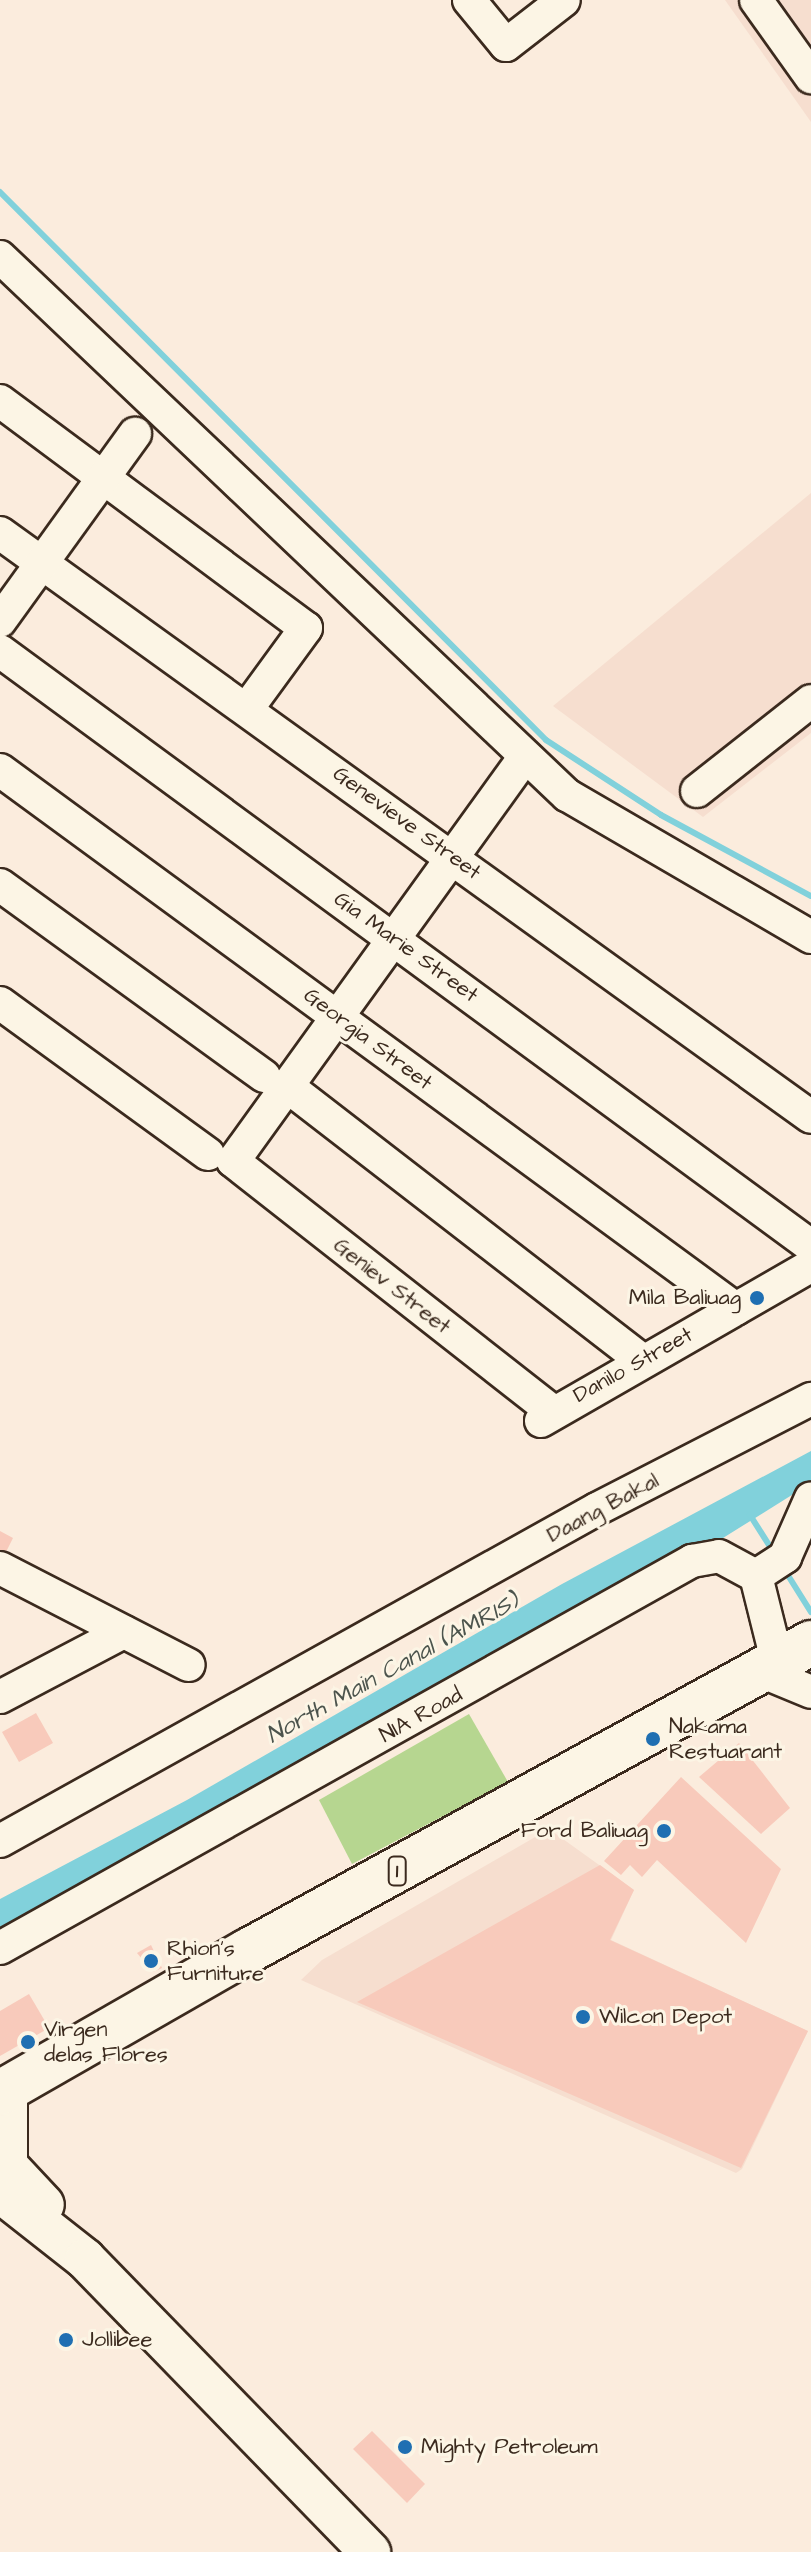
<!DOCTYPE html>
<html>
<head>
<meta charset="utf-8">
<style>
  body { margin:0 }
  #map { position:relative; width:811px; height:2552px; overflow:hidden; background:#fbecdd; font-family:"Architects Daughter",sans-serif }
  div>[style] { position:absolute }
  .built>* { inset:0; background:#f6decf }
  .green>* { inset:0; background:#b6d690 }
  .water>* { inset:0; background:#81d1db }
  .stream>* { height:6px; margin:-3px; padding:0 3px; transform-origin:3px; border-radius:3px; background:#81d1db }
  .building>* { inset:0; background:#f8cabb }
  .roads { filter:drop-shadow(2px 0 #3b2a1e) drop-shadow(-2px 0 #3b2a1e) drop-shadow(0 2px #3b2a1e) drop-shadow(0 -2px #3b2a1e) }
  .minor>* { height:32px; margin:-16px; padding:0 16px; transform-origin:16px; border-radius:16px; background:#fcf5e5 }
  .major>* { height:40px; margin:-20px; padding:0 20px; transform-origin:20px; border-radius:20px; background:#fcf5e5 }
  .highway>* { height:44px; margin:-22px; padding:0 22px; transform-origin:22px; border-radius:22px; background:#fcf5e5 }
  .dots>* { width:22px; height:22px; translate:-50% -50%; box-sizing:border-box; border:4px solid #fcf5e5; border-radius:50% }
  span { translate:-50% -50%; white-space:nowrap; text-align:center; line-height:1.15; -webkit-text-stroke:6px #fcf5e5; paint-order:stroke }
  .shield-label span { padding:2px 6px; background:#fcf5e5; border:2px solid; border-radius:6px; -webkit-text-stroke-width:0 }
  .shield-label { font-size:20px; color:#3b2a1e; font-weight:700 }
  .street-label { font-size:22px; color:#3b2a1e }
  .poi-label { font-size:22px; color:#3b2a1e }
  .right { translate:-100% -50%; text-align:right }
  .left { translate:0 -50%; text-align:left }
  .water-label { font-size:24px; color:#4c544d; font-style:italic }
</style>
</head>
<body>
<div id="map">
  <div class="built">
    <div style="clip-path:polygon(725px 0,811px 0,811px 122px)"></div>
    <div style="clip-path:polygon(811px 493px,811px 733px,703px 817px,553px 706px)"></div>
    <div style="clip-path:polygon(549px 1829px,634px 1890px,611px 1940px,808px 2031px,742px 2169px,736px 2173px,301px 1980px,322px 1960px)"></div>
  </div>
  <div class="green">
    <div style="clip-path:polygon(469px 1714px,508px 1782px,352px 1864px,319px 1800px)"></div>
  </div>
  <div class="water">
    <div style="clip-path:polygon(811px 1451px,811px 1483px,723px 1538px,0 1937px,0 1899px,187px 1800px,562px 1584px)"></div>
  </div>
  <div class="stream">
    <div style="left:0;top:192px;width:774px;rotate:45.1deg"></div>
    <div style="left:546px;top:740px;width:137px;rotate:33.1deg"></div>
    <div style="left:661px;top:815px;width:170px;rotate:28.4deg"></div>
    <div style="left:750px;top:1515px;width:45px;rotate:57.7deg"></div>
    <div style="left:784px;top:1569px;width:51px;rotate:57.9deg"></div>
  </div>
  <div class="building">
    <div style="clip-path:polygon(0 1531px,13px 1538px,4px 1556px,0 1554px)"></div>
    <div style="clip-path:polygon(36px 1713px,53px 1743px,19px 1762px,2px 1732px)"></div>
    <div style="clip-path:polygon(739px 1743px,790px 1808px,761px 1834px,699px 1777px)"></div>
    <div style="clip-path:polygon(681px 1777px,781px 1869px,746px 1943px,657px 1860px,642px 1877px,630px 1865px,621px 1875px,604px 1861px)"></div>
    <div style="clip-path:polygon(600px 1865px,634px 1890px,610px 1940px,808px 2031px,741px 2168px,357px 2002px)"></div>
    <div style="clip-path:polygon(151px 1945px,162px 1968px,153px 1972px,137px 1953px)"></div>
    <div style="clip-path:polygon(29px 1994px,49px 2028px,0 2056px,0 2011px)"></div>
    <div style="clip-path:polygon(372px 2431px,425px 2484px,407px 2503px,353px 2449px)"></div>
  </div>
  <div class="roads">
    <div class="minor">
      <div style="left:469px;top:0;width:58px;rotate:50.6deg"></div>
      <div style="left:506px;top:45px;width:73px;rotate:-37.8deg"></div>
      <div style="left:756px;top:0;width:95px;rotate:54.5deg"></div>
      <div style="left:0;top:257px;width:782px;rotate:43.5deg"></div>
      <div style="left:567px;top:795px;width:282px;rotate:30.2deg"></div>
      <div style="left:0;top:401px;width:381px;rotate:36.6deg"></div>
      <div style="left:306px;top:628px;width:100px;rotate:126.1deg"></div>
      <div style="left:0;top:533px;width:999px;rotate:35.76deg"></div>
      <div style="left:0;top:621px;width:231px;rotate:-54.2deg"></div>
      <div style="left:0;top:651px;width:1006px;rotate:36.27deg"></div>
      <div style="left:524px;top:758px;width:497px;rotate:125.8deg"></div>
      <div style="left:233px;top:1161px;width:405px;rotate:38.1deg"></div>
      <div style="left:0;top:770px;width:912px;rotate:36.22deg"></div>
      <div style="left:697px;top:791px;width:145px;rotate:-38.3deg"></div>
      <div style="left:0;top:885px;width:326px;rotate:35.9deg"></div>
      <div style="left:0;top:1003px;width:257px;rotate:36deg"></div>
      <div style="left:287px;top:1086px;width:446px;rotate:37.7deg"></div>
      <div style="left:541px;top:1421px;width:311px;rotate:-29.9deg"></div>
      <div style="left:0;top:1568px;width:212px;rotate:27.2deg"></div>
      <div style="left:756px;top:1576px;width:35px;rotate:-33deg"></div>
      <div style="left:785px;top:1557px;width:64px;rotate:-66.2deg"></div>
      <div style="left:756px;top:1576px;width:87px;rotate:76deg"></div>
      <div style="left:758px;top:1670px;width:57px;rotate:22.5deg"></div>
      <div style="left:0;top:1697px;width:140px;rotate:-27.7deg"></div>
      <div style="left:0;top:1841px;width:683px;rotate:-29.08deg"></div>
      <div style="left:597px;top:1509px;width:241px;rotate:-27.2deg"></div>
      <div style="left:0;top:1948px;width:793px;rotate:-29.22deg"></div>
      <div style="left:692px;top:1561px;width:27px;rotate:-10deg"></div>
      <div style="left:719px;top:1556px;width:42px;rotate:28.4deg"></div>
    </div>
    <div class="major">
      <div style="left:0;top:2158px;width:64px;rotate:46.9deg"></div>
      <div style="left:7px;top:2165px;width:76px;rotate:-90deg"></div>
      <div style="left:0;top:2192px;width:108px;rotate:38.2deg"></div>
      <div style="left:85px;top:2259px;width:409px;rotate:45.8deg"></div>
    </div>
    <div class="highway">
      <div style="left:0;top:2093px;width:286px;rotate:-29.8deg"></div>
      <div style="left:248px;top:1951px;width:642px;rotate:-28.68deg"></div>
    </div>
  </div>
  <div class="dots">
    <div style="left:757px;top:1298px;background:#1f6fb2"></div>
    <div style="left:653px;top:1739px;background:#1f6fb2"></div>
    <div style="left:664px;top:1831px;background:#1f6fb2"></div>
    <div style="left:151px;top:1961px;background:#1f6fb2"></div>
    <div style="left:583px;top:2017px;background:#1f6fb2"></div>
    <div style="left:28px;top:2042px;background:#1f6fb2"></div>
    <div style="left:66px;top:2340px;background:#1f6fb2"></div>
    <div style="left:405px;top:2447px;background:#1f6fb2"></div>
  </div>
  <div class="shield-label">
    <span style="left:397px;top:1871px">1</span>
  </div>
  <div class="street-label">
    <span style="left:407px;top:823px;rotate:36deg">Genevieve Street</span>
    <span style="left:406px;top:947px;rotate:36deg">Gia Marie Street</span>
    <span style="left:368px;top:1039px;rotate:37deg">Georgia Street</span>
    <span style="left:392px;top:1286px;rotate:38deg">Geniev Street</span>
    <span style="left:633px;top:1365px;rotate:-29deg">Danilo Street</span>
    <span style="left:603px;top:1508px;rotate:-28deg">Daang Bakal</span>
    <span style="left:421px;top:1715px;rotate:-29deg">NIA Road</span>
  </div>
  <div class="poi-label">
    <span class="right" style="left:741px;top:1298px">Mila Baliuag</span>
    <span class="left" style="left:669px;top:1739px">Nakama<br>Restuarant</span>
    <span class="right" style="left:648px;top:1831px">Ford Baliuag</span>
    <span class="left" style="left:167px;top:1961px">Rhion's<br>Furniture</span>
    <span class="left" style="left:599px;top:2017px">Wilcon Depot</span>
    <span class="left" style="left:44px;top:2042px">Virgen<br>delas Flores</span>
    <span class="left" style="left:82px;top:2340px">Jollibee</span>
    <span class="left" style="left:421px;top:2447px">Mighty Petroleum</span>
  </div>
  <div class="water-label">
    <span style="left:393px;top:1669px;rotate:-29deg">North Main Canal (AMRIS)</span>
  </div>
</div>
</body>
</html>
